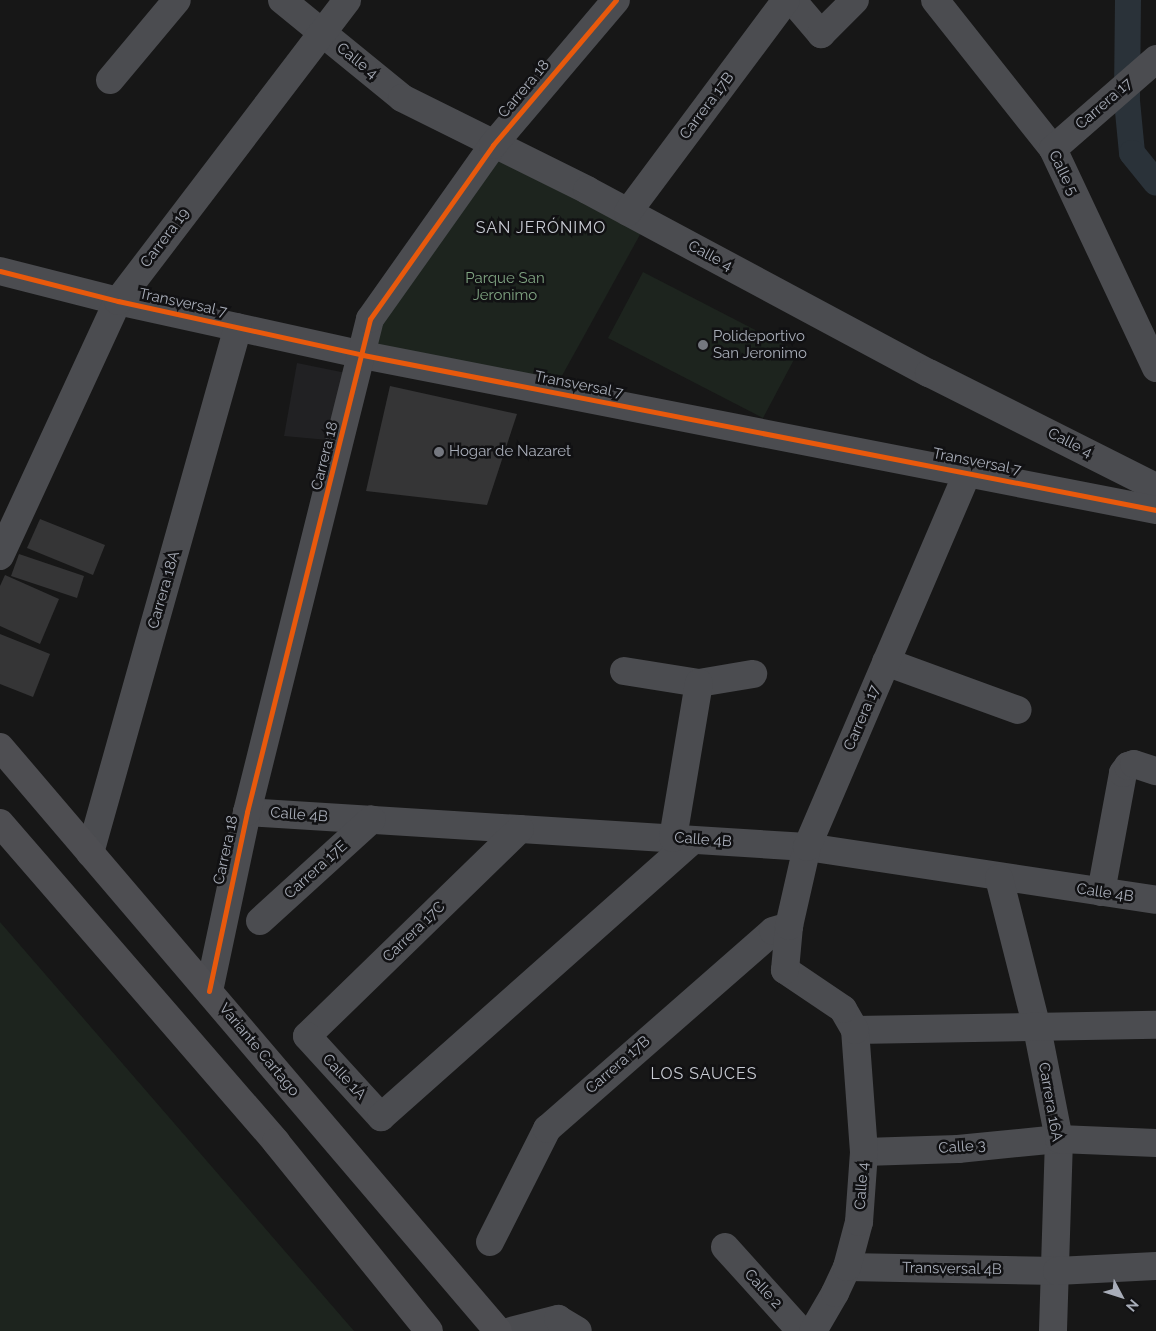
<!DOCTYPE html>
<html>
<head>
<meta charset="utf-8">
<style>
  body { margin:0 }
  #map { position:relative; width:1156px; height:1331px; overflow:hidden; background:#171717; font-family:Raleway,sans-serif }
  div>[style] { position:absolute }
  .built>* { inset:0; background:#212123 }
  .green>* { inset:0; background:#1d241e }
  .canal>* { height:26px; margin:-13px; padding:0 13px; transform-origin:13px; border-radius:13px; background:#2a3239 }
  .building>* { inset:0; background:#353536 }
  .minor>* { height:28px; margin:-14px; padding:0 14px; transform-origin:14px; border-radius:14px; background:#4b4c50 }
  .trunk>* { height:28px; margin:-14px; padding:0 14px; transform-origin:14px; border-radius:14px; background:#4e4e52 }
  .cycleway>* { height:5px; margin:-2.5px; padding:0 2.5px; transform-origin:2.5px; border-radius:2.5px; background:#e8590c }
  .dots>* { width:14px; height:14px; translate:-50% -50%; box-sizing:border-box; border:2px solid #111113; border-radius:50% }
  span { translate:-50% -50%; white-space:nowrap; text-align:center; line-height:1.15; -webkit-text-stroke:5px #111113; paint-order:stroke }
  .street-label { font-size:15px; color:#a8adb8 }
  .park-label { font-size:15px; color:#7fa381 }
  .poi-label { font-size:15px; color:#a8adb8 }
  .left { translate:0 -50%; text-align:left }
  .neighbourhood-label { font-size:16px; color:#c9ccd4; letter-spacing:1px }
  .north { position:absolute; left:1096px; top:1271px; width:50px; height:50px; -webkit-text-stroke:4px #111113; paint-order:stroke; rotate:130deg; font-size:14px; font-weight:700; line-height:20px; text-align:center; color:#a8adb8 }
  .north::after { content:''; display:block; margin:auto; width:18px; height:22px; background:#a8adb8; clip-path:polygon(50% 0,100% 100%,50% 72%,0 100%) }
</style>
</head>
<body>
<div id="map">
  <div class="built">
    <div style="clip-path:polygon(297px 363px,356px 375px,339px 441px,284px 436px)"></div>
  </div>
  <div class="green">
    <div style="clip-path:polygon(493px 145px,647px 222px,553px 392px,363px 355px)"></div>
    <div style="clip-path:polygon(643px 272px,798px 352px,763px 418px,608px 338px)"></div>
    <div style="clip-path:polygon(0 922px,354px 1331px,0 1331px)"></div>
  </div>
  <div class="canal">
    <div style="left:1128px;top:0;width:101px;rotate:90.6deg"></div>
    <div style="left:1127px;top:101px;width:52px;rotate:84.5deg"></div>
    <div style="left:1132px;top:153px;width:38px;rotate:51deg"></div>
  </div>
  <div class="building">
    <div style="clip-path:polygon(390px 386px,517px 414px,487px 505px,366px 491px)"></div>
    <div style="clip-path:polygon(40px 519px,105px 545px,93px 575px,27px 548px)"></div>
    <div style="clip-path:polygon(19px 554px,84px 576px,77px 598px,11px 576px)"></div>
    <div style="clip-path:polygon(5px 575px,59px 599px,40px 644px,0 626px,0 586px)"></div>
    <div style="clip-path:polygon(0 634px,50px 654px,33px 697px,0 684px)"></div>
  </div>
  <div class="minor">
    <div style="left:282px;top:0;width:155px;rotate:39.2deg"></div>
    <div style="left:402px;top:98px;width:207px;rotate:26.4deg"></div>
    <div style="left:587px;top:190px;width:388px;rotate:28.2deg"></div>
    <div style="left:929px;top:373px;width:254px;rotate:26.7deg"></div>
    <div style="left:792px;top:0;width:45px;rotate:49.5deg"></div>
    <div style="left:821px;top:34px;width:48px;rotate:-45deg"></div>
    <div style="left:935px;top:0;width:190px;rotate:51.6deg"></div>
    <div style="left:1053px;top:149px;width:242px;rotate:64.8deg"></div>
    <div style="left:110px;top:80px;width:104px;rotate:-50.1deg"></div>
    <div style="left:1053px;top:149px;width:137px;rotate:-41.1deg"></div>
    <div style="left:628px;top:212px;width:264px;rotate:-53.3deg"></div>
    <div style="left:0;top:271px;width:122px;rotate:14.3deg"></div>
    <div style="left:118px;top:301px;width:251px;rotate:12.4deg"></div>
    <div style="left:363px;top:355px;width:808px;rotate:11.06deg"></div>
    <div style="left:0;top:556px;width:281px;rotate:-65.2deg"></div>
    <div style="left:118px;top:301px;width:378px;rotate:-52.7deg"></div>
    <div style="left:886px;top:662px;width:140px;rotate:20deg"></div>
    <div style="left:624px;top:671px;width:76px;rotate:9.1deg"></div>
    <div style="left:699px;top:683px;width:55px;rotate:-9.5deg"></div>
    <div style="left:247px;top:812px;width:561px;rotate:3.58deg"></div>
    <div style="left:807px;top:847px;width:353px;rotate:8.6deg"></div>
    <div style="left:520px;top:829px;width:297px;rotate:135.8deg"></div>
    <div style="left:307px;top:1036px;width:110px;rotate:47.6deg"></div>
    <div style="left:381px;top:1117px;width:417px;rotate:-41.6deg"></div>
    <div style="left:673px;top:838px;width:157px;rotate:-80.5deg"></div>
    <div style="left:90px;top:853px;width:546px;rotate:-74.29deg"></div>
    <div style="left:999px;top:878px;width:155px;rotate:75.8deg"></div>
    <div style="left:1037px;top:1028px;width:113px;rotate:78.8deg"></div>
    <div style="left:1059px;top:1139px;width:192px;rotate:91.8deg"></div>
    <div style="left:1101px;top:892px;width:121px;rotate:-79.5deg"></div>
    <div style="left:1123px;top:773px;width:9px;rotate:-54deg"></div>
    <div style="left:1128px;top:766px;width:6px;rotate:-18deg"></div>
    <div style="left:1134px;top:764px;width:23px;rotate:18deg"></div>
    <div style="left:260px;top:921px;width:151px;rotate:-42.3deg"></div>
    <div style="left:209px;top:991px;width:183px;rotate:-78deg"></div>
    <div style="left:247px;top:812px;width:508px;rotate:-75.99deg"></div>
    <div style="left:370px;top:319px;width:213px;rotate:-54.7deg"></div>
    <div style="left:493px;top:145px;width:190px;rotate:-49.7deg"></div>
    <div style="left:855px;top:1030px;width:301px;rotate:-1deg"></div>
    <div style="left:864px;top:1152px;width:94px;rotate:-1.8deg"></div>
    <div style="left:958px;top:1149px;width:101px;rotate:-5.7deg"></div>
    <div style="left:1059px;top:1139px;width:97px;rotate:2.4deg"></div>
    <div style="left:490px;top:1242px;width:127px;rotate:-63.2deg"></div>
    <div style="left:547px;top:1129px;width:300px;rotate:-41.2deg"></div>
    <div style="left:773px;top:931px;width:17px;rotate:-17deg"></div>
    <div style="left:725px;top:1247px;width:113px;rotate:47.9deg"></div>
    <div style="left:847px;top:1267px;width:210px;rotate:1.1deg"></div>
    <div style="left:1057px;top:1271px;width:99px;rotate:-2.9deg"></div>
    <div style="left:511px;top:1331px;width:49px;rotate:-14.3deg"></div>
    <div style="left:558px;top:1319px;width:23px;rotate:31deg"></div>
    <div style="left:813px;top:1331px;width:44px;rotate:-59.9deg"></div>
    <div style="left:835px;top:1293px;width:29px;rotate:-65deg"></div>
    <div style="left:847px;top:1267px;width:47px;rotate:-75.1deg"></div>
    <div style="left:859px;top:1222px;width:70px;rotate:-85.9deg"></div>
    <div style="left:864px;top:1152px;width:122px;rotate:-94.2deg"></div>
    <div style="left:855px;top:1030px;width:24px;rotate:-120deg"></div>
    <div style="left:843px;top:1009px;width:70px;rotate:-146.1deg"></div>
    <div style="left:785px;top:970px;width:44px;rotate:-84.8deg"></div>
    <div style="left:789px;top:926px;width:81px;rotate:-77.2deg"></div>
    <div style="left:807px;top:847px;width:407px;rotate:-66.8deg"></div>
  </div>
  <div class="trunk">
    <div style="left:0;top:747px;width:768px;rotate:49.54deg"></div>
    <div style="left:0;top:823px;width:422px;rotate:49.1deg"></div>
    <div style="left:276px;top:1142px;width:243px;rotate:51deg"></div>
  </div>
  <div class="cycleway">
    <div style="left:0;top:271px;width:122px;rotate:14.3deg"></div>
    <div style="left:118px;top:301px;width:251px;rotate:12.4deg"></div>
    <div style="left:363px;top:355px;width:808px;rotate:11.06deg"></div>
    <div style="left:209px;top:991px;width:183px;rotate:-78deg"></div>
    <div style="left:247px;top:812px;width:508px;rotate:-75.99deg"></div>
    <div style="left:370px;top:319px;width:213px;rotate:-54.7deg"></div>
    <div style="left:493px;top:145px;width:190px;rotate:-49.7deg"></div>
  </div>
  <div class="dots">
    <div style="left:703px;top:345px;background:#757880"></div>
    <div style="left:439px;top:452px;background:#757880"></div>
  </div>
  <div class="street-label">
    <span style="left:357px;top:61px;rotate:39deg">Calle 4</span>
    <span style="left:524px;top:89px;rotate:-50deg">Carrera 18</span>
    <span style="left:1104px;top:104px;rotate:-41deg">Carrera 17</span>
    <span style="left:707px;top:106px;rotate:-53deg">Carrera 17B</span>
    <span style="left:1063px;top:173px;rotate:64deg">Calle 5</span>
    <span style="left:165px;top:238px;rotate:-53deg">Carrera 19</span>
    <span style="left:710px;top:256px;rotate:28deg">Calle 4</span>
    <span style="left:183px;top:303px;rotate:12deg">Transversal 7</span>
    <span style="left:579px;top:385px;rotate:11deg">Transversal 7</span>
    <span style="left:1070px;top:443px;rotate:27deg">Calle 4</span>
    <span style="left:325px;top:456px;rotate:-76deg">Carrera 18</span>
    <span style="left:977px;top:462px;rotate:11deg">Transversal 7</span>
    <span style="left:164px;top:590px;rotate:-74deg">Carrera 18A</span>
    <span style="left:862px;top:718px;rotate:-67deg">Carrera 17</span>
    <span style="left:299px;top:815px;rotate:4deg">Calle 4B</span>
    <span style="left:703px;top:840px;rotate:4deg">Calle 4B</span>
    <span style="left:226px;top:850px;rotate:-78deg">Carrera 18</span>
    <span style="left:316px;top:870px;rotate:-42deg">Carrera 17E</span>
    <span style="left:1105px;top:893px;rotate:8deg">Calle 4B</span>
    <span style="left:414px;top:932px;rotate:-44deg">Carrera 17C</span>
    <span style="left:259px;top:1050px;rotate:50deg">Variante Cartago</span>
    <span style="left:618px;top:1065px;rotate:-41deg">Carrera 17B</span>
    <span style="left:344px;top:1077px;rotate:47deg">Calle 1A</span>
    <span style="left:1050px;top:1102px;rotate:80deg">Carrera 16A</span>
    <span style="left:962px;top:1147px;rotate:-4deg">Calle 3</span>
    <span style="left:862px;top:1186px;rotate:-86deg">Calle 4</span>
    <span style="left:952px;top:1269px;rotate:1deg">Transversal 4B</span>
    <span style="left:763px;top:1289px;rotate:47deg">Calle 2</span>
  </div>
  <div class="park-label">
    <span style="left:505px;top:287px">Parque San<br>Jeronimo</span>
  </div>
  <div class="poi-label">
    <span class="left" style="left:713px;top:345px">Polideportivo<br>San Jeronimo</span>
    <span class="left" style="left:449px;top:452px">Hogar de Nazaret</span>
  </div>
  <div class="neighbourhood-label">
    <span style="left:541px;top:228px">SAN JERÓNIMO</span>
    <span style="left:704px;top:1074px">LOS SAUCES</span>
  </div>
  <div class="north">N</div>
</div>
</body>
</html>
